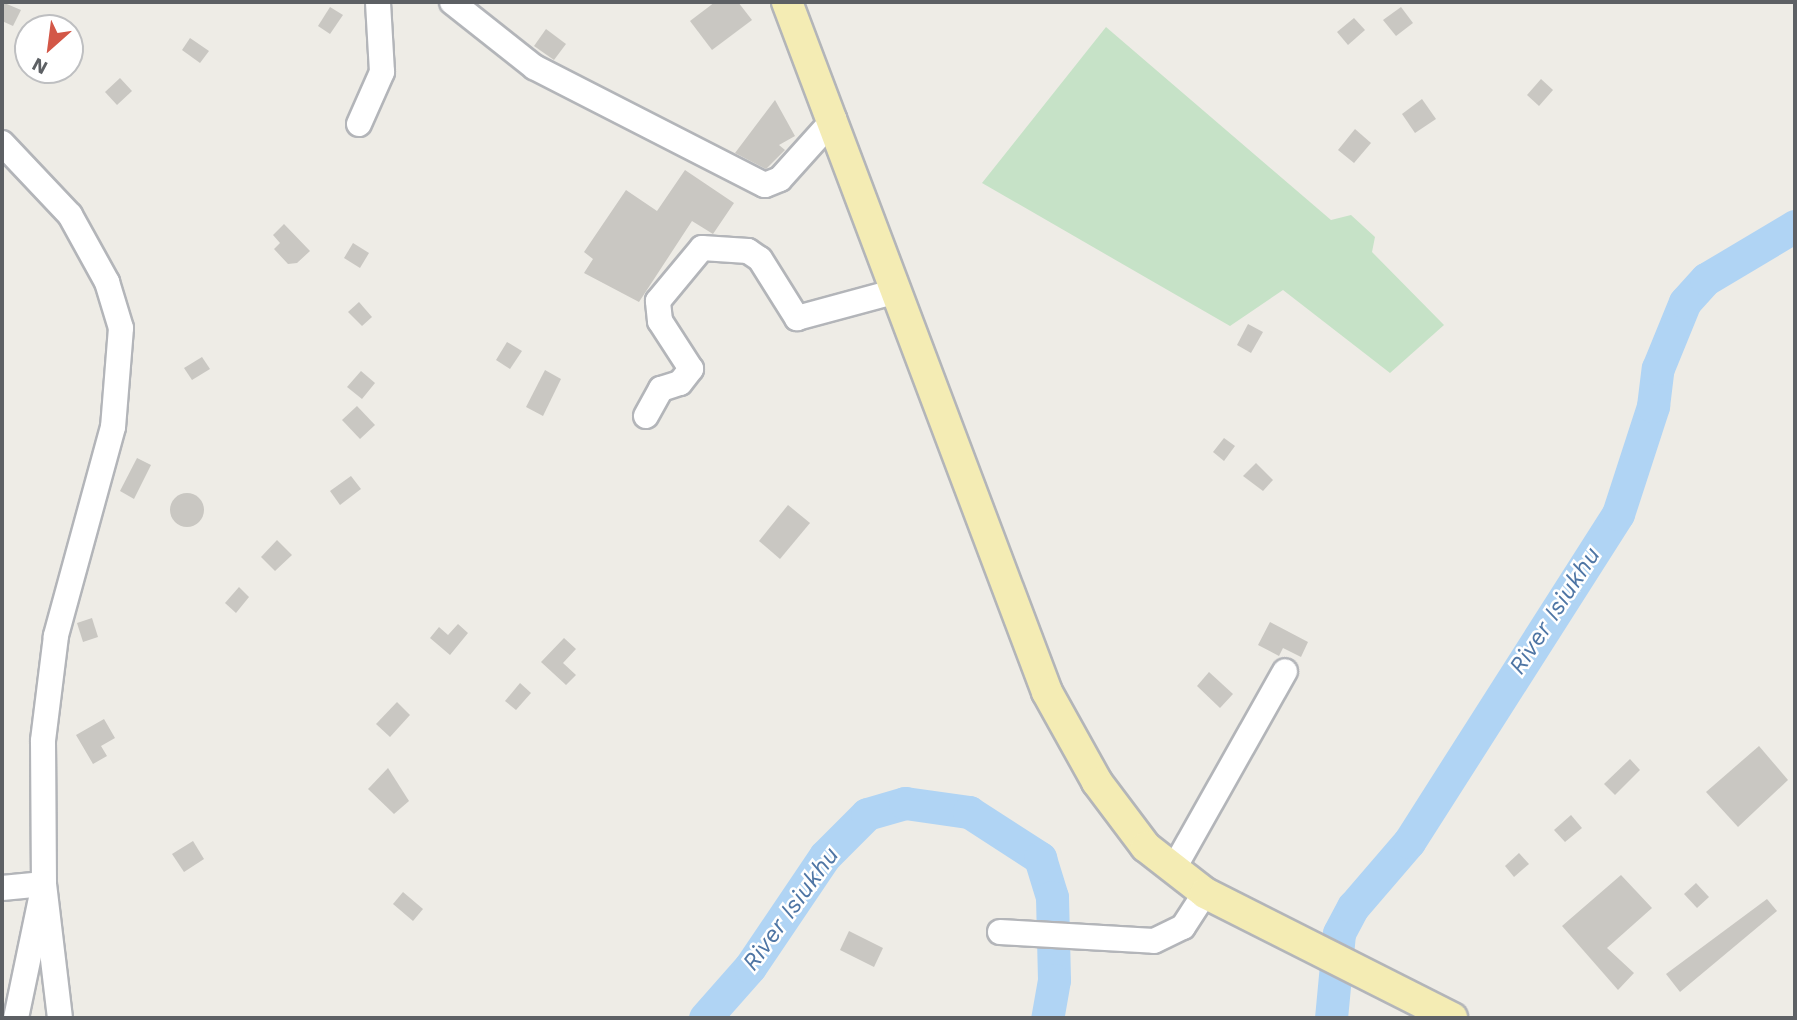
<!DOCTYPE html>
<html>
<head>
<meta charset="utf-8">
<style>
  body { margin:0 }
  #map { position:relative; width:1797px; height:1020px; overflow:hidden; background:#eeece6; font-family:"Work Sans",sans-serif }
  div>[style] { position:absolute }
  .green>* { inset:0; background:#c6e2c7 }
  .river>* { height:33px; margin:-16.5px; padding:0 16.5px; transform-origin:16.5px; border-radius:16.5px; background:#b0d4f4 }
  .building>* { inset:0; background:#c9c7c2 }
  .round { border-radius:50% }
  .roads { filter:drop-shadow(2px 0 #b3b5b9) drop-shadow(-2px 0 #b3b5b9) drop-shadow(0 2px #b3b5b9) drop-shadow(0 -2px #b3b5b9) }
  .minor>* { height:24px; margin:-12px; padding:0 12px; transform-origin:12px; border-radius:12px; background:#fff }
  .major>* { height:30px; margin:-15px; padding:0 15px; transform-origin:15px; border-radius:15px; background:#f4ecb4 }
  span { translate:-50% -50%; white-space:nowrap; text-align:center; line-height:1.15; -webkit-text-stroke:5px #fff; paint-order:stroke }
  .water-label { font-size:24px; color:#4e75a4; font-style:italic }
  .frame { position:absolute; inset:0; border:4px solid #5d6064; pointer-events:none }
  .north { position:absolute; left:14px; top:14px; width:70px; height:70px; box-sizing:border-box; background:#fff; border:2px solid #bebfc1; border-radius:50%; rotate:208deg; font-size:19px; font-weight:700; line-height:28px; text-align:center; color:#5d6064 }
  .north::after { content:''; display:block; margin:auto; width:24px; height:32px; background:#d35747; clip-path:polygon(50% 0,100% 100%,50% 72%,0 100%) }
</style>
</head>
<body>
<div id="map">
  <div class="green">
    <div style="clip-path:polygon(1106px 27px,1331px 220px,1351px 215px,1375px 237px,1372px 252px,1444px 325px,1390px 373px,1283px 290px,1230px 326px,982px 183px)"></div>
  </div>
  <div class="river">
    <div style="left:705px;top:1018px;width:68px;rotate:-48.6deg"></div>
    <div style="left:750px;top:967px;width:134px;rotate:-56deg"></div>
    <div style="left:825px;top:856px;width:59px;rotate:-45deg"></div>
    <div style="left:867px;top:814px;width:40px;rotate:-16deg"></div>
    <div style="left:905px;top:803px;width:65px;rotate:8deg"></div>
    <div style="left:969px;top:812px;width:85px;rotate:32.9deg"></div>
    <div style="left:1040px;top:858px;width:41px;rotate:72.9deg"></div>
    <div style="left:1052px;top:897px;width:83px;rotate:88.6deg"></div>
    <div style="left:1054px;top:980px;width:39px;rotate:100deg"></div>
    <div style="left:1331px;top:1018px;width:85px;rotate:-84.6deg"></div>
    <div style="left:1339px;top:933px;width:30px;rotate:-62deg"></div>
    <div style="left:1353px;top:907px;width:86px;rotate:-49.3deg"></div>
    <div style="left:1409px;top:842px;width:389px;rotate:-57.5deg"></div>
    <div style="left:1618px;top:514px;width:114px;rotate:-72deg"></div>
    <div style="left:1653px;top:406px;width:38px;rotate:-83deg"></div>
    <div style="left:1658px;top:368px;width:71px;rotate:-67.8deg"></div>
    <div style="left:1685px;top:302px;width:31px;rotate:-48deg"></div>
    <div style="left:1706px;top:279px;width:104px;rotate:-30.8deg"></div>
  </div>
  <div class="building">
    <div style="clip-path:polygon(2px 2px,21px 10px,13px 26px,2px 21px)"></div>
    <div style="clip-path:polygon(715px 2px,738px 2px,752px 20px,712px 50px,690px 21px)"></div>
    <div style="clip-path:polygon(330px 7px,343px 15px,330px 34px,318px 26px)"></div>
    <div style="clip-path:polygon(1401px 7px,1413px 23px,1396px 36px,1383px 20px)"></div>
    <div style="clip-path:polygon(1354px 18px,1365px 30px,1348px 45px,1337px 32px)"></div>
    <div style="clip-path:polygon(546px 29px,566px 44px,554px 60px,534px 46px)"></div>
    <div style="clip-path:polygon(190px 38px,209px 51px,200px 63px,182px 50px)"></div>
    <div style="clip-path:polygon(120px 78px,132px 91px,117px 105px,105px 92px)"></div>
    <div style="clip-path:polygon(1541px 79px,1553px 90px,1539px 106px,1527px 95px)"></div>
    <div style="clip-path:polygon(1422px 99px,1436px 119px,1415px 133px,1402px 114px)"></div>
    <div style="clip-path:polygon(775px 100px,795px 136px,779px 145px,785px 150px,766px 169px,735px 153px)"></div>
    <div style="clip-path:polygon(1355px 129px,1371px 143px,1354px 163px,1338px 150px)"></div>
    <div style="clip-path:polygon(685px 170px,734px 203px,713px 234px,692px 221px,639px 302px,584px 273px,593px 259px,584px 252px,626px 190px,657px 211px)"></div>
    <div style="clip-path:polygon(284px 224px,310px 251px,297px 263px,288px 264px,274px 249px,280px 243px,273px 235px)"></div>
    <div style="clip-path:polygon(353px 243px,369px 253px,360px 268px,344px 258px)"></div>
    <div style="clip-path:polygon(359px 302px,372px 317px,362px 326px,348px 312px)"></div>
    <div style="clip-path:polygon(1248px 324px,1263px 332px,1251px 353px,1237px 345px)"></div>
    <div style="clip-path:polygon(507px 342px,522px 351px,510px 369px,496px 360px)"></div>
    <div style="clip-path:polygon(202px 357px,210px 369px,192px 380px,184px 368px)"></div>
    <div style="clip-path:polygon(545px 370px,561px 379px,543px 416px,526px 407px)"></div>
    <div style="clip-path:polygon(361px 371px,375px 383px,362px 399px,347px 387px)"></div>
    <div style="clip-path:polygon(357px 406px,375px 425px,360px 439px,342px 420px)"></div>
    <div style="clip-path:polygon(1224px 438px,1235px 446px,1224px 461px,1213px 452px)"></div>
    <div style="clip-path:polygon(137px 458px,151px 465px,134px 499px,120px 491px)"></div>
    <div style="clip-path:polygon(1256px 463px,1273px 480px,1263px 491px,1243px 476px)"></div>
    <div style="clip-path:polygon(351px 476px,361px 489px,340px 505px,330px 491px)"></div>
    <div class="round" style="left:170px;top:493px;width:34px;height:34px"></div>
    <div style="clip-path:polygon(788px 505px,810px 523px,780px 559px,759px 541px)"></div>
    <div style="clip-path:polygon(277px 540px,292px 555px,275px 571px,261px 557px)"></div>
    <div style="clip-path:polygon(239px 587px,249px 597px,236px 613px,225px 603px)"></div>
    <div style="clip-path:polygon(92px 618px,98px 637px,83px 642px,77px 623px)"></div>
    <div style="clip-path:polygon(1270px 622px,1308px 642px,1301px 657px,1283px 648px,1279px 656px,1258px 645px)"></div>
    <div style="clip-path:polygon(458px 624px,468px 633px,450px 655px,430px 638px,439px 627px,448px 635px)"></div>
    <div style="clip-path:polygon(564px 638px,576px 649px,563px 663px,576px 675px,566px 685px,541px 662px)"></div>
    <div style="clip-path:polygon(1209px 672px,1233px 694px,1220px 708px,1197px 686px)"></div>
    <div style="clip-path:polygon(520px 683px,531px 693px,516px 710px,505px 701px)"></div>
    <div style="clip-path:polygon(397px 702px,410px 715px,390px 737px,376px 724px)"></div>
    <div style="clip-path:polygon(104px 719px,115px 738px,101px 746px,107px 756px,93px 764px,76px 735px)"></div>
    <div style="clip-path:polygon(1759px 746px,1788px 780px,1738px 827px,1706px 792px)"></div>
    <div style="clip-path:polygon(1630px 759px,1640px 770px,1615px 795px,1604px 784px)"></div>
    <div style="clip-path:polygon(388px 768px,409px 801px,394px 814px,368px 789px)"></div>
    <div style="clip-path:polygon(1571px 815px,1582px 828px,1565px 842px,1554px 830px)"></div>
    <div style="clip-path:polygon(193px 841px,204px 859px,184px 872px,172px 854px)"></div>
    <div style="clip-path:polygon(1519px 853px,1529px 864px,1514px 877px,1505px 866px)"></div>
    <div style="clip-path:polygon(1621px 875px,1652px 908px,1607px 948px,1634px 973px,1618px 990px,1562px 926px)"></div>
    <div style="clip-path:polygon(1696px 883px,1709px 897px,1697px 908px,1684px 894px)"></div>
    <div style="clip-path:polygon(403px 892px,423px 909px,413px 921px,393px 904px)"></div>
    <div style="clip-path:polygon(1767px 899px,1777px 911px,1680px 992px,1666px 974px)"></div>
    <div style="clip-path:polygon(849px 931px,883px 948px,874px 967px,840px 950px)"></div>
  </div>
  <div class="roads">
    <div class="minor">
      <div style="left:452px;top:2px;width:105px;rotate:38.4deg"></div>
      <div style="left:534px;top:67px;width:259px;rotate:27.1deg"></div>
      <div style="left:765px;top:185px;width:16px;rotate:-22deg"></div>
      <div style="left:780px;top:179px;width:81px;rotate:-48deg"></div>
      <div style="left:359px;top:124px;width:57px;rotate:-66.1deg"></div>
      <div style="left:382px;top:72px;width:70px;rotate:-93.3deg"></div>
      <div style="left:2px;top:143px;width:99px;rotate:46.6deg"></div>
      <div style="left:70px;top:215px;width:77px;rotate:61.1deg"></div>
      <div style="left:107px;top:282px;width:48px;rotate:73.1deg"></div>
      <div style="left:121px;top:328px;width:99px;rotate:94.6deg"></div>
      <div style="left:113px;top:427px;width:217px;rotate:105.3deg"></div>
      <div style="left:56px;top:636px;width:106px;rotate:97.1deg"></div>
      <div style="left:43px;top:741px;width:143px;rotate:89.6deg"></div>
      <div style="left:44px;top:884px;width:137px;rotate:101.8deg"></div>
      <div style="left:646px;top:416px;width:31px;rotate:-61deg"></div>
      <div style="left:661px;top:389px;width:20px;rotate:-18deg"></div>
      <div style="left:680px;top:383px;width:18px;rotate:-52deg"></div>
      <div style="left:691px;top:369px;width:57px;rotate:-122.9deg"></div>
      <div style="left:660px;top:321px;width:20px;rotate:-96deg"></div>
      <div style="left:658px;top:301px;width:69px;rotate:-50.3deg"></div>
      <div style="left:702px;top:248px;width:46px;rotate:3.7deg"></div>
      <div style="left:748px;top:251px;width:14px;rotate:34deg"></div>
      <div style="left:760px;top:259px;width:70px;rotate:57.9deg"></div>
      <div style="left:797px;top:318px;width:104px;rotate:-15.1deg"></div>
      <div style="left:1173px;top:870px;width:228px;rotate:-60.6deg"></div>
      <div style="left:2px;top:888px;width:42px;rotate:-5.4deg"></div>
      <div style="left:44px;top:884px;width:135px;rotate:83.2deg"></div>
      <div style="left:1000px;top:932px;width:154px;rotate:3.3deg"></div>
      <div style="left:1154px;top:941px;width:32px;rotate:-26deg"></div>
      <div style="left:1183px;top:927px;width:40px;rotate:-57.1deg"></div>
    </div>
    <div class="major">
      <div style="left:787px;top:2px;width:737px;rotate:69.35deg"></div>
      <div style="left:1047px;top:692px;width:103px;rotate:60.9deg"></div>
      <div style="left:1097px;top:782px;width:81px;rotate:53deg"></div>
      <div style="left:1146px;top:847px;width:75px;rotate:37.9deg"></div>
      <div style="left:1205px;top:893px;width:277px;rotate:26.8deg"></div>
    </div>
  </div>
  <div class="water-label">
    <span style="left:1555px;top:611px;rotate:-57deg">River Isiukhu</span>
    <span style="left:791px;top:909px;rotate:-54deg">River Isiukhu</span>
  </div>
  <div class="frame"></div>
  <div class="north">N</div>
</div>
</body>
</html>
